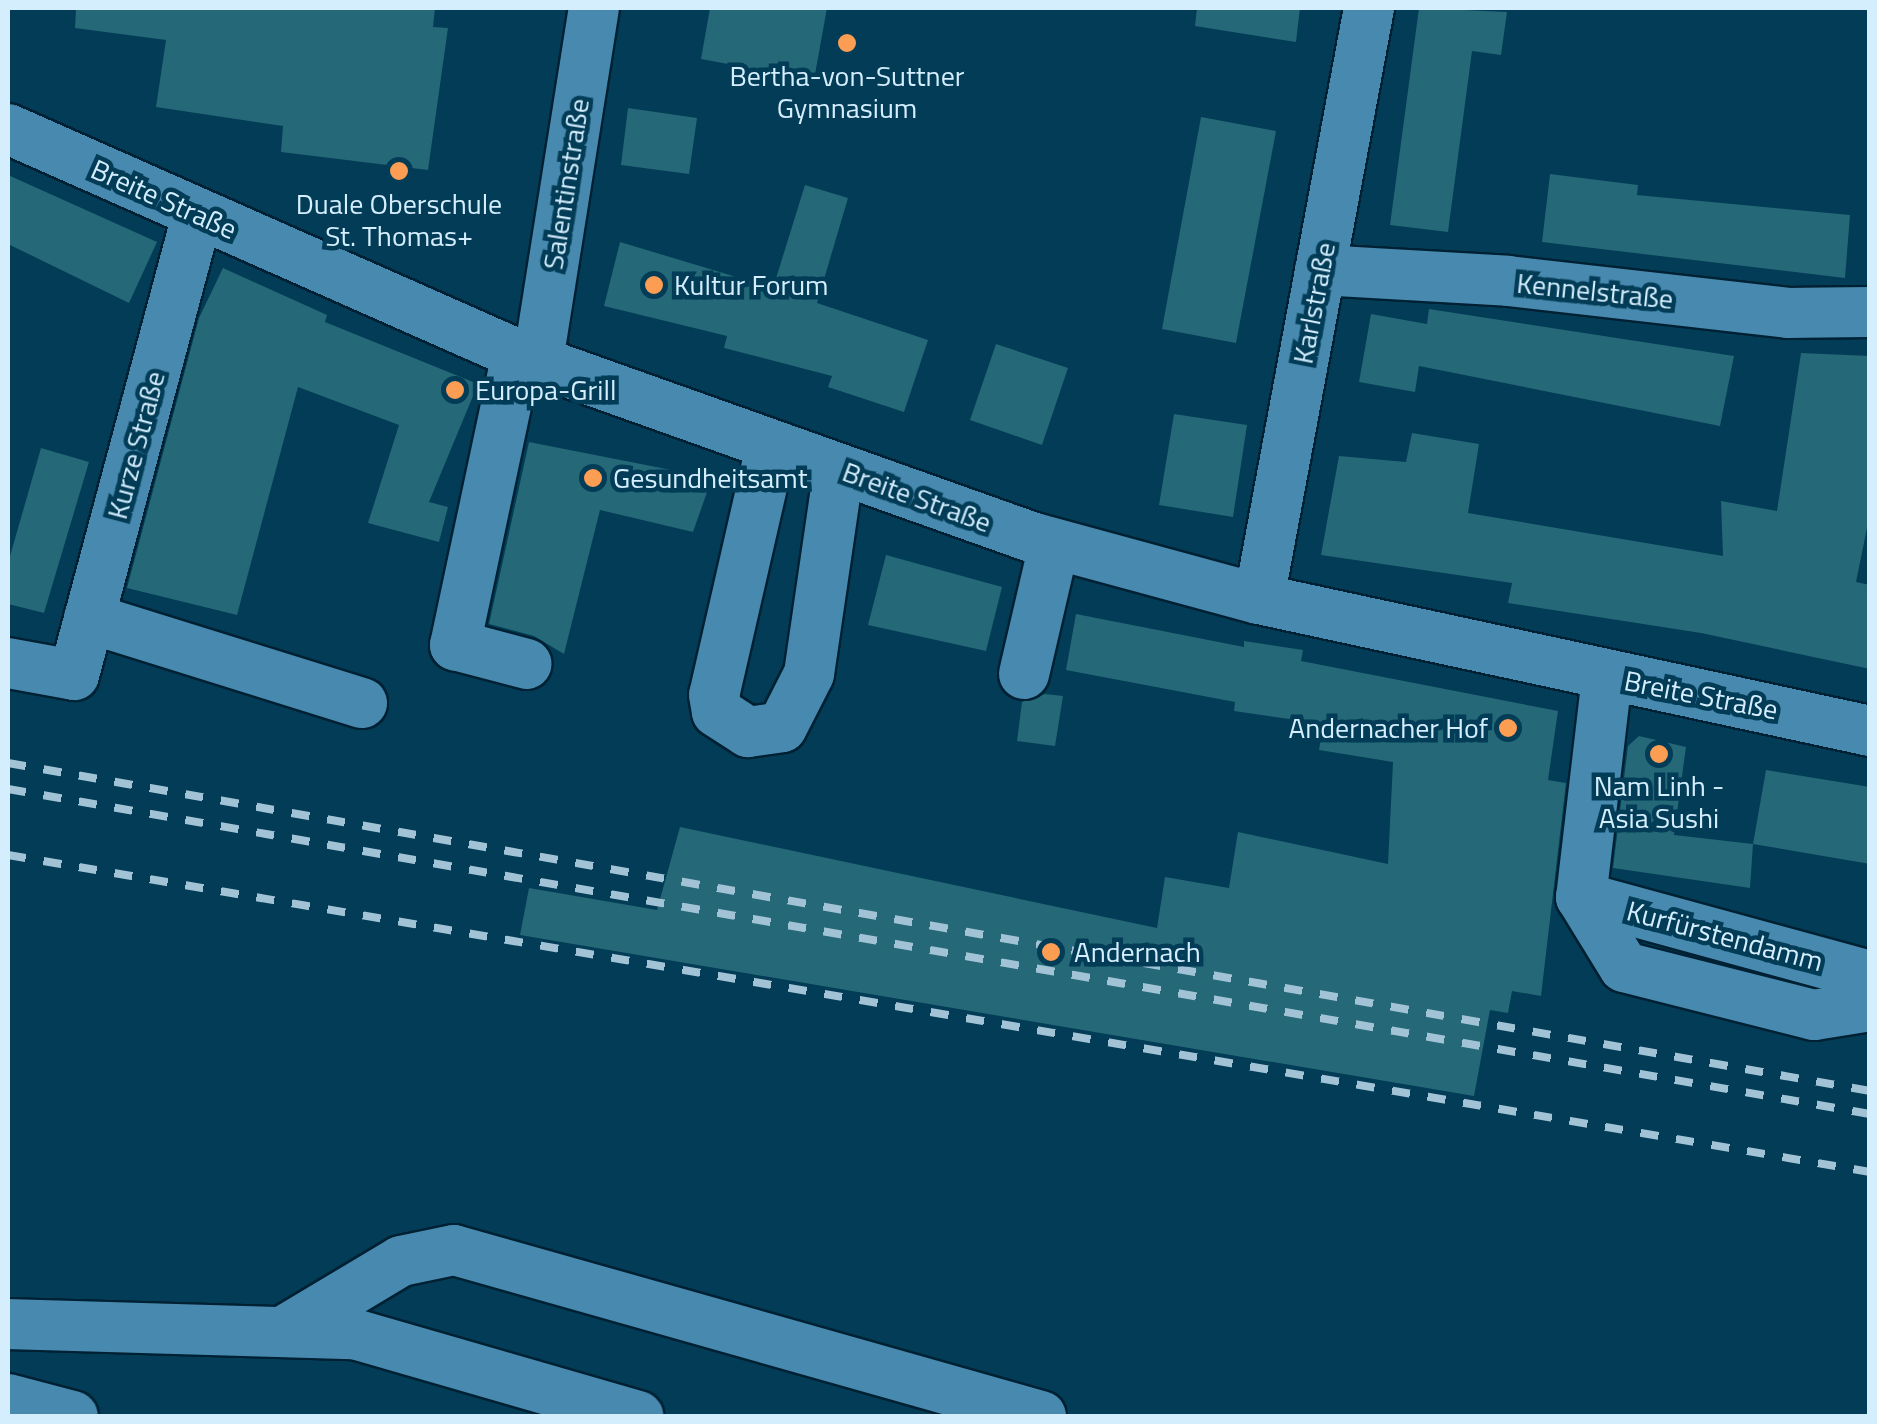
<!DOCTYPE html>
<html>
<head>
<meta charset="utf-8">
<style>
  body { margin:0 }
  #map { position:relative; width:1877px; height:1424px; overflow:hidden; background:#023c56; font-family:"Titillium Web",sans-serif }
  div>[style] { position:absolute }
  .building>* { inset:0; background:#256877 }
  .roads { filter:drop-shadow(2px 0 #002133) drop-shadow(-2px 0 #002133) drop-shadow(0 2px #002133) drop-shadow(0 -2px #002133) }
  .minor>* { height:50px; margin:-25px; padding:0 25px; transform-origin:25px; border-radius:25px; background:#488aaf }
  .rail>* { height:8px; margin-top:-4px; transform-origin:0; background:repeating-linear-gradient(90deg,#a2c3d6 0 18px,transparent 0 36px) }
  .dots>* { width:28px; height:28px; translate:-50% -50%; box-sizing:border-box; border:5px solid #023c56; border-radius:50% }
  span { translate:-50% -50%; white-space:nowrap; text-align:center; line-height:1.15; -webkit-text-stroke:9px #023c56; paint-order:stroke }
  .poi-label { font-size:28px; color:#d4eefe }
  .left { translate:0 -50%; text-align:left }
  .right { translate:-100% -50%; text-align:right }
  .street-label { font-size:28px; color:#d4eefe }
  .frame { position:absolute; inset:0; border:10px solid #d4eefe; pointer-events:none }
</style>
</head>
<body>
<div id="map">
  <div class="building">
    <div style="clip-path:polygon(76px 8px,435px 8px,433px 27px,448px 28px,428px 170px,281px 152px,283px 126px,156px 107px,166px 40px,75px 28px)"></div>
    <div style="clip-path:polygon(710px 8px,827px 8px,814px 80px,701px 59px)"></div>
    <div style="clip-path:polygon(1197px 8px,1300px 8px,1296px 42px,1195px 26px)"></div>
    <div style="clip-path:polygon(1419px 8px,1507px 12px,1501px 55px,1472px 51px,1448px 232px,1390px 225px)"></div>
    <div style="clip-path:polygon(628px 108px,697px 118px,689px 174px,621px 165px)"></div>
    <div style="clip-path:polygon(1201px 117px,1276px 131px,1236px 343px,1162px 329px)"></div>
    <div style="clip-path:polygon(1550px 174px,1638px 185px,1637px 195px,1850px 215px,1845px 278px,1542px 242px)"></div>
    <div style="clip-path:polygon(8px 175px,157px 242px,129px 303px,8px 244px)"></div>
    <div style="clip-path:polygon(805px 185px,848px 198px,817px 303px,928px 340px,904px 412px,828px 387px,832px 376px,724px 348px,727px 336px,604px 306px,620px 242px,773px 288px)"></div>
    <div style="clip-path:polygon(223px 268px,327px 315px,325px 322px,478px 384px,429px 502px,448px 507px,439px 542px,368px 523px,399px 425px,298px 387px,237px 615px,127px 588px,199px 318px)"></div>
    <div style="clip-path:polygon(1429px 309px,1734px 356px,1720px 426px,1419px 366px,1415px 392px,1359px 382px,1371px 314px,1427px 324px)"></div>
    <div style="clip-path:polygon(996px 344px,1068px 368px,1042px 445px,970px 420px)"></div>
    <div style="clip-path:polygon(1801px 353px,1870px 356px,1870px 513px,1856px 582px,1870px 585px,1870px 669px,1701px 633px,1508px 603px,1512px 583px,1321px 555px,1339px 456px,1406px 462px,1412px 433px,1479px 444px,1468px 513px,1723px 556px,1721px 501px,1777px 511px)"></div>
    <div style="clip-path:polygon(1174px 414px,1247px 425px,1233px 517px,1159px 505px)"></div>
    <div style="clip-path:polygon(529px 442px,712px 478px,693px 532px,600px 510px,564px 654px,534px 636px,489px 624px)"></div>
    <div style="clip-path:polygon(41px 448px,89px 462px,44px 613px,8px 604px,8px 563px)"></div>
    <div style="clip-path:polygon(886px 555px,1002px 587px,986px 651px,868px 625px)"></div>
    <div style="clip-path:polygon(1076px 614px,1244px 647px,1244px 641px,1303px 650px,1301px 661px,1558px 711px,1548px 780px,1566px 783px,1541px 996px,1512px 991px,1508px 1013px,1490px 1010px,1474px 1096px,520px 935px,529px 888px,657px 910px,680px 827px,1157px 928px,1165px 877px,1229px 888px,1238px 832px,1388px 864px,1393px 762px,1319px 750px,1323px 724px,1234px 711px,1235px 702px,1066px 670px)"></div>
    <div style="clip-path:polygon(1045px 694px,1063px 696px,1055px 746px,1017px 741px,1022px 702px)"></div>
    <div style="clip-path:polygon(1639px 736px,1686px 747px,1674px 835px,1753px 844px,1750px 888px,1613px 868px,1628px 746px)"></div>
    <div style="clip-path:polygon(1766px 770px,1870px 787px,1870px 864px,1753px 844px)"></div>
  </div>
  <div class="roads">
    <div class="minor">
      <div style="left:8px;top:129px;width:557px;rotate:23.85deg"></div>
      <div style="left:517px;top:354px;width:549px;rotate:19.59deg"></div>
      <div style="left:1034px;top:538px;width:233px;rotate:15.2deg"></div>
      <div style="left:1259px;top:599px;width:625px;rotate:12.19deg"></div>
      <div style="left:1320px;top:270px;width:188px;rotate:3.3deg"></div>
      <div style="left:1508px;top:281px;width:282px;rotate:6.5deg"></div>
      <div style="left:1788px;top:313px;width:82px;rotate:-0.7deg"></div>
      <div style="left:517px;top:354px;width:298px;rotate:102deg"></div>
      <div style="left:455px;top:645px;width:74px;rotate:14.8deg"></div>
      <div style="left:538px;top:361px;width:357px;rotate:-81deg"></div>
      <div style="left:771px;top:447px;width:254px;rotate:102.9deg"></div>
      <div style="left:714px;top:695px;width:17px;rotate:80deg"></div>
      <div style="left:717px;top:712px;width:37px;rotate:33deg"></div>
      <div style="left:748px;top:732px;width:34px;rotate:-8deg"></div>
      <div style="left:782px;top:727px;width:59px;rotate:-63deg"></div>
      <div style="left:809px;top:674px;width:207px;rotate:-81.7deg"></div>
      <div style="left:1259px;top:599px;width:601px;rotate:-79.46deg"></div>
      <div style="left:89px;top:618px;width:286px;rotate:17.3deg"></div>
      <div style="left:8px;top:663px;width:67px;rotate:10.3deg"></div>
      <div style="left:74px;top:675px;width:476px;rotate:-75deg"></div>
      <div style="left:1024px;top:674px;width:132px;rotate:-76.9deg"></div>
      <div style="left:1607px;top:677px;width:222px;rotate:96.7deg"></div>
      <div style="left:1581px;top:897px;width:82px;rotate:58.4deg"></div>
      <div style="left:1624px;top:967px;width:196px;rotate:14.2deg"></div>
      <div style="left:1814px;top:1015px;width:57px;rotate:-9.1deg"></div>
      <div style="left:1581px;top:897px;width:300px;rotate:15.3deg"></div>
      <div style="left:8px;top:1324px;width:346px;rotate:1.7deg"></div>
      <div style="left:354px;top:1334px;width:296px;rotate:16.1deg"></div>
      <div style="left:284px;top:1331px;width:136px;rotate:-30.9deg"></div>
      <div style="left:401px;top:1261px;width:54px;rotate:-11.7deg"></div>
      <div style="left:454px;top:1250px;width:610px;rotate:15.79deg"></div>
      <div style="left:8px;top:1399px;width:67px;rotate:14.7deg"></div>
    </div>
  </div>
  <div class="rail">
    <div style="left:8px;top:763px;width:1891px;rotate:9.99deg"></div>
    <div style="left:8px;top:789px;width:1890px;rotate:9.9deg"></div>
    <div style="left:8px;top:855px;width:1889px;rotate:9.66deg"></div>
  </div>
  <div class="dots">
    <div style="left:847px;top:43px;background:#fc9d54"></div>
    <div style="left:399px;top:171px;background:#fc9d54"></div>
    <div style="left:654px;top:285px;background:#fc9d54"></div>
    <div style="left:455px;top:390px;background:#fc9d54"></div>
    <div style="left:593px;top:478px;background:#fc9d54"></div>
    <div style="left:1508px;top:728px;background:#fc9d54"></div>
    <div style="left:1659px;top:754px;background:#fc9d54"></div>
    <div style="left:1051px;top:952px;background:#fc9d54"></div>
  </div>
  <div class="poi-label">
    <span style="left:847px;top:92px">Bertha-von-Suttner<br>Gymnasium</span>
    <span style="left:399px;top:220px">Duale Oberschule<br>St. Thomas+</span>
    <span class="left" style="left:674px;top:285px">Kultur Forum</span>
    <span class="left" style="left:475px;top:390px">Europa-Grill</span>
    <span class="left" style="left:613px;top:478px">Gesundheitsamt</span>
    <span class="right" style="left:1488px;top:728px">Andernacher Hof</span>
    <span style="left:1659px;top:802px">Nam Linh -<br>Asia Sushi</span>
    <span class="left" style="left:1074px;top:952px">Andernach</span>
  </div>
  <div class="street-label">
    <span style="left:566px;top:184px;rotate:-81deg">Salentinstraße</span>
    <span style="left:164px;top:199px;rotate:24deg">Breite Straße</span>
    <span style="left:1595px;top:291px;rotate:6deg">Kennelstraße</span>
    <span style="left:1314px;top:303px;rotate:-79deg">Karlstraße</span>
    <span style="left:136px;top:445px;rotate:-75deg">Kurze Straße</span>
    <span style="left:917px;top:497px;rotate:20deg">Breite Straße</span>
    <span style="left:1701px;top:695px;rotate:11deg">Breite Straße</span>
    <span style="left:1725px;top:936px;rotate:15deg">Kurfürstendamm</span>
  </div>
  <div class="frame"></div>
</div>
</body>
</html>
